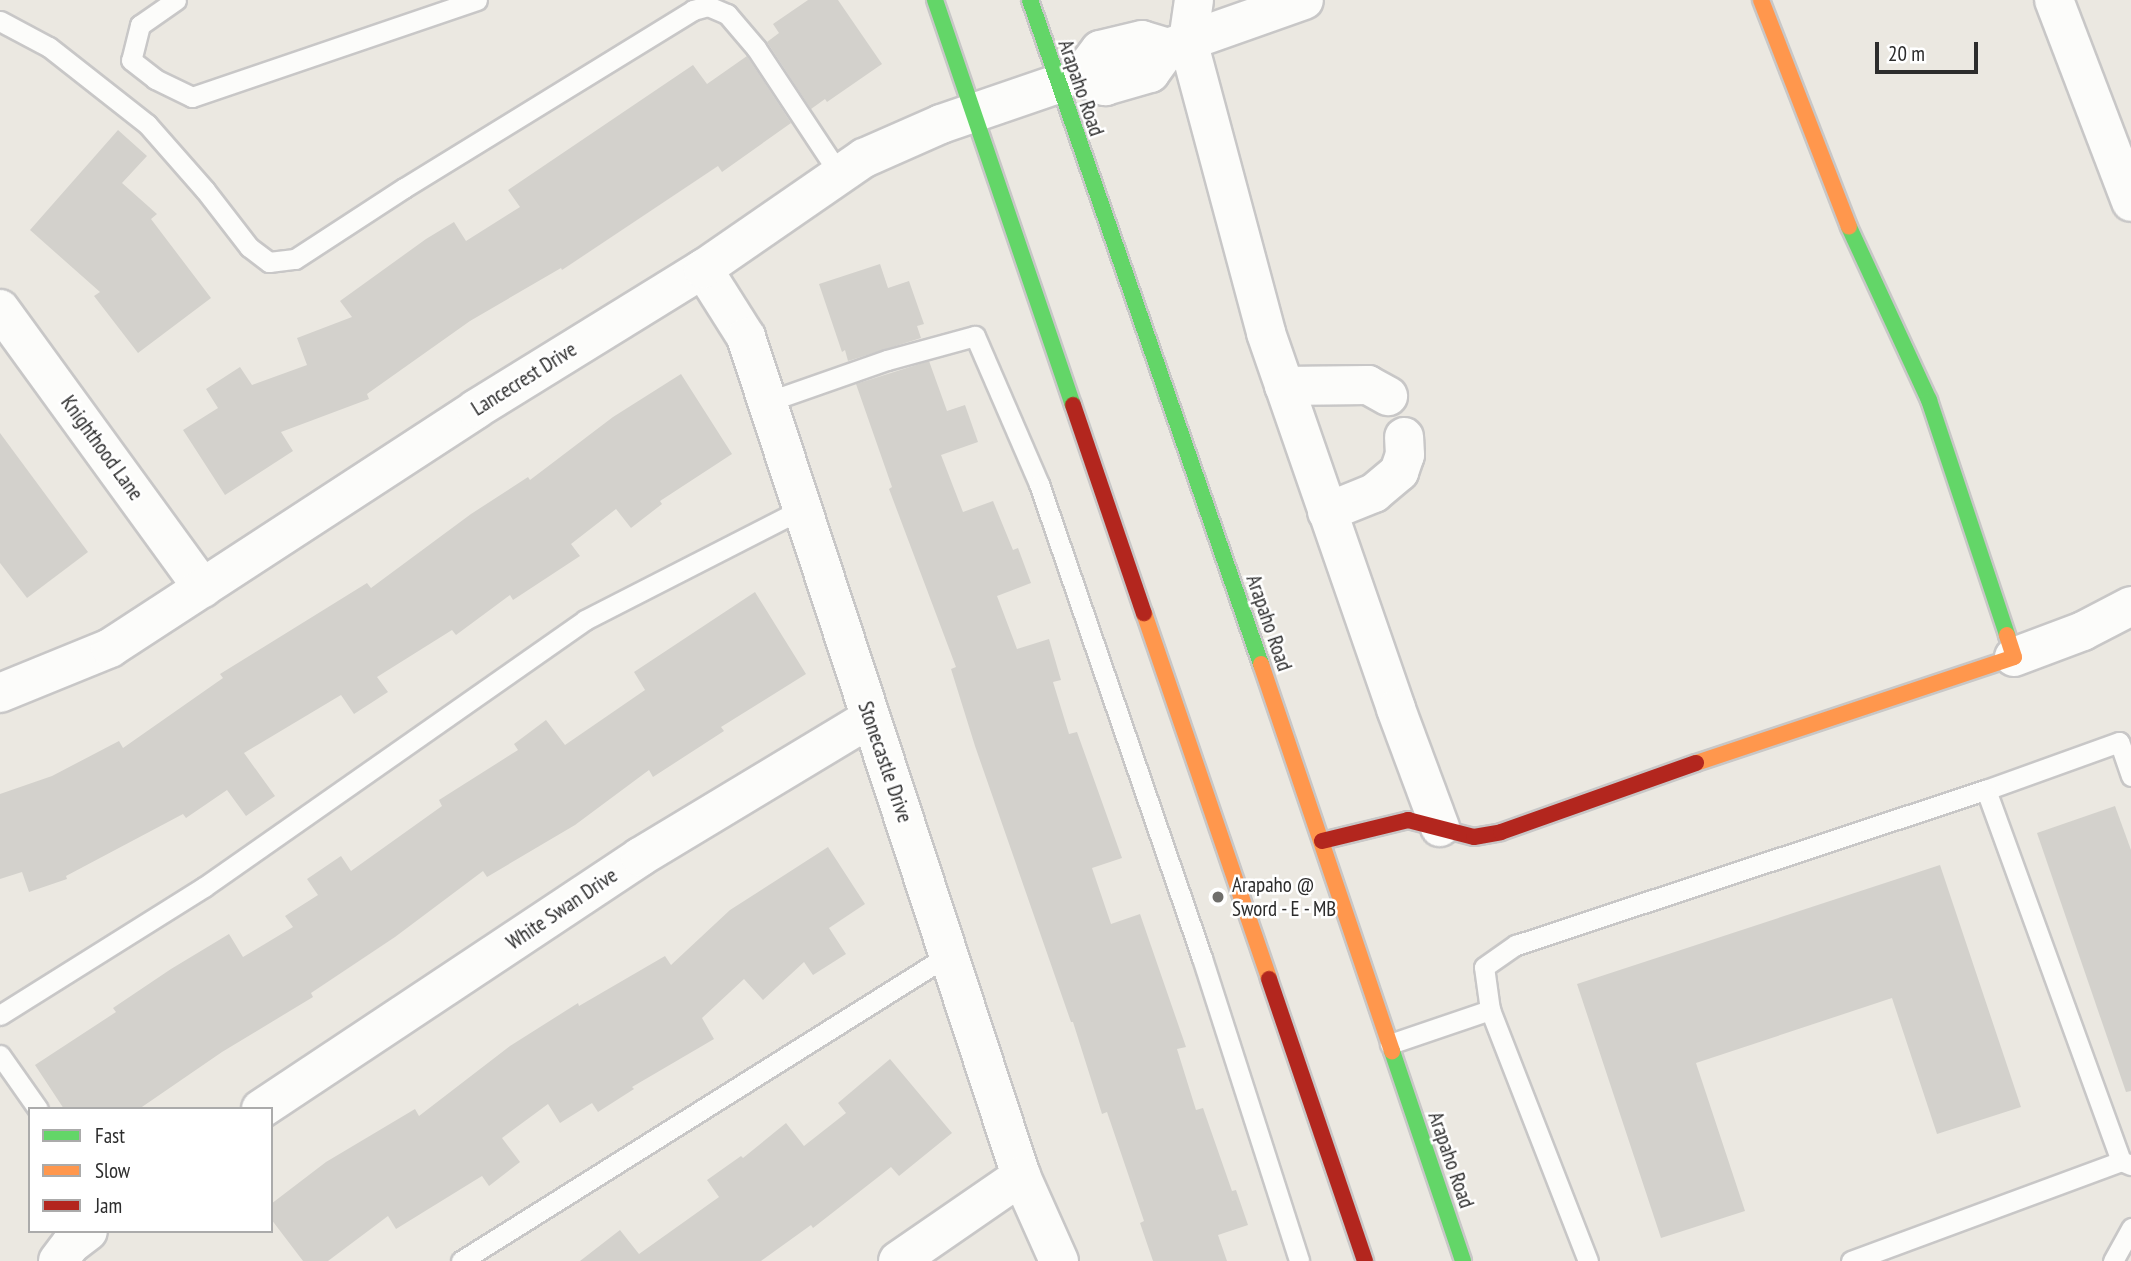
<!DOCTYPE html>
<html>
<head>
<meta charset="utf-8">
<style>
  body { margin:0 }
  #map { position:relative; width:2131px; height:1261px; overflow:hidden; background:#ebe8e1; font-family:"PT Sans Narrow",sans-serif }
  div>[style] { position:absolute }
  .building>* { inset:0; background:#d3d1cc }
  .roads { filter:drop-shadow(2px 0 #c8c7c7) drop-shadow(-2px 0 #c8c7c7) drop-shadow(0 2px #c8c7c7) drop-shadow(0 -2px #c8c7c7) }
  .lane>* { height:19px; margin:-9.5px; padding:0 9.5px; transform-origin:9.5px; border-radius:9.5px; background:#fcfcfa }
  .street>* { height:38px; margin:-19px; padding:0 19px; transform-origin:19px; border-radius:19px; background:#fcfcfa }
  .fast>* { height:16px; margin:-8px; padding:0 8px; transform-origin:8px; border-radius:8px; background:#63d668 }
  .slow>* { height:16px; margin:-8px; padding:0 8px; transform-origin:8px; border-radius:8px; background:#ff974d }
  .jam>* { height:16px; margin:-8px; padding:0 8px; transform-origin:8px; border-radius:8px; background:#b3261e }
  .dots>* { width:19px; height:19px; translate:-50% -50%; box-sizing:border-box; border:4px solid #fff; border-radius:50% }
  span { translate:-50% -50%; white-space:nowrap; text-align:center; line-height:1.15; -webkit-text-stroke:5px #fff; paint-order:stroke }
  .street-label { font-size:21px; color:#2c2c2c }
  .poi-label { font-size:21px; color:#2c2c2c }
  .left { translate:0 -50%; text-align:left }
  .legend { position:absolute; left:28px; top:1107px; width:245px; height:126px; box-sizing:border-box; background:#fff; border:2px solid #ababab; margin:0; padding:9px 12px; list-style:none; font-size:21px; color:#2c2c2c }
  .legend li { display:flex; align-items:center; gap:14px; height:35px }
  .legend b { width:35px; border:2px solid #ababab }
  .scale { position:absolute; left:1875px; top:42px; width:103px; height:32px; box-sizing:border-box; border:4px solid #2c2c2c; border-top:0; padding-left:9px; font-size:21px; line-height:24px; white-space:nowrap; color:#2c2c2c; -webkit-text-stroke:5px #fff; paint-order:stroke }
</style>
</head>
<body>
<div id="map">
  <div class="building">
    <div style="clip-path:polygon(808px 0,838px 0,882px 64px,827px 102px,825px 99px,811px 109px,767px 42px,779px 33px,773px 24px)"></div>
    <div style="clip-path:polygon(747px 56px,791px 123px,722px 172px,718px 166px,562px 270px,561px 268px,470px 321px,367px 394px,369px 399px,281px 432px,293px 451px,225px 495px,183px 430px,218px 408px,206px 389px,240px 367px,252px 385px,307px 365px,297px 338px,352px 317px,340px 301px,426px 239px,454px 222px,466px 241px,520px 207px,508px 190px,693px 65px,707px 84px)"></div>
    <div style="clip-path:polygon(118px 130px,147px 156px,122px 183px,157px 214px,151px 219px,211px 298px,138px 353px,94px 296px,100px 292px,30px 230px)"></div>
    <div style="clip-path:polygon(880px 264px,888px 288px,909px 281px,924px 324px,917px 326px,921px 338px,848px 361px,845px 350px,842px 352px,819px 284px)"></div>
    <div style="clip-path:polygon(929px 361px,947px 411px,965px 405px,978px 442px,941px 455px,963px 512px,993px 501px,1013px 550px,1018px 548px,1031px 583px,997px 596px,1017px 649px,1049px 639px,1061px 680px,1053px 682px,1069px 734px,1077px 732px,1122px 858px,1092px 868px,1111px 924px,1140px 914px,1186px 1047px,1177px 1049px,1196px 1110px,1203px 1108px,1232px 1191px,1236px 1190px,1248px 1225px,1218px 1235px,1227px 1261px,1153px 1261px,1140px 1223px,1144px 1221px,1107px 1112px,1102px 1114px,1073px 1022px,1071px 1022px,975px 746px,951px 669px,956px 667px,889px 489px,892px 487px,856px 384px)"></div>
    <div style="clip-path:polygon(681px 374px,732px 454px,660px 501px,662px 504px,631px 528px,616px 509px,571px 544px,580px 556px,513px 600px,510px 595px,456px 635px,452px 630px,377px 677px,388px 692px,354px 714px,341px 695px,244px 753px,275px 796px,246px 816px,227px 790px,186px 818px,183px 814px,66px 876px,67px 879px,29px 892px,22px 872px,0 879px,0 794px,52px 776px,119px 741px,123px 748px,223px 678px,220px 674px,367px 583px,371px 588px,471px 514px,528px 477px,530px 480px,613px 417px)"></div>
    <div style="clip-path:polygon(0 433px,88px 552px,27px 598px,0 563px)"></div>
    <div style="clip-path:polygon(755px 592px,806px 674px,721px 727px,724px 731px,653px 777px,649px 770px,575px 825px,487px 877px,483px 871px,395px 937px,311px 993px,313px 997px,222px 1052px,139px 1109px,64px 1109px,35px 1065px,116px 1012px,113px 1008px,171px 969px,229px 934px,243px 957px,293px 927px,285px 916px,318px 895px,307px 879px,341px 856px,351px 871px,442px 806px,439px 800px,518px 750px,514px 744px,546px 720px,565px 745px,645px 690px,634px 672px)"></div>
    <div style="clip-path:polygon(2115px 806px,2131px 850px,2131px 1091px,2126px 1092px,2037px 833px)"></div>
    <div style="clip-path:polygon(828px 847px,865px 904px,829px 928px,846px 954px,813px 975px,804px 962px,763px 1000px,744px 979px,702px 1018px,714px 1039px,632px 1087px,634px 1089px,598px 1112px,592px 1103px,560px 1123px,548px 1104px,502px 1138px,520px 1162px,489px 1186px,482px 1176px,396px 1229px,388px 1216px,328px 1261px,303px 1261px,271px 1219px,271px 1204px,326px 1162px,415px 1109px,419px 1116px,510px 1046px,578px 1003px,579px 1006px,665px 956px,671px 965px,730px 910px)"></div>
    <div style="clip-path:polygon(1940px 865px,2021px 1107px,1937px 1134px,1892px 998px,1696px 1063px,1745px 1211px,1661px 1238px,1577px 984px)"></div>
    <div style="clip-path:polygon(890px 1059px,952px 1133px,899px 1176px,891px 1167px,813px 1228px,811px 1225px,761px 1261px,580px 1261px,620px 1230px,639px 1254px,719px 1197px,707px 1180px,741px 1156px,743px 1158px,786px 1123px,804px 1146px,846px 1113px,838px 1103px)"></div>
  </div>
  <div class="roads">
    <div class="lane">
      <div style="left:176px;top:0;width:44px;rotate:145.2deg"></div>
      <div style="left:140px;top:25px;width:36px;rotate:104deg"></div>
      <div style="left:131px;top:60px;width:31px;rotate:38deg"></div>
      <div style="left:155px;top:79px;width:41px;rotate:25.9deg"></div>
      <div style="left:192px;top:97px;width:301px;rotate:-18.8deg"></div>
      <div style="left:0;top:21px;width:55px;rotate:28deg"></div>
      <div style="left:49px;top:47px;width:125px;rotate:38.2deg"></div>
      <div style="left:147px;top:124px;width:88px;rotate:48.7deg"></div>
      <div style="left:205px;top:190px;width:72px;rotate:52.3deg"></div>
      <div style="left:249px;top:247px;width:25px;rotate:37deg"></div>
      <div style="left:269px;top:262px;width:26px;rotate:-7deg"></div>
      <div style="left:295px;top:259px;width:130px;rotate:-33.1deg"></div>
      <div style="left:404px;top:188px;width:339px;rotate:-31.6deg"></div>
      <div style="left:693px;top:10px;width:16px;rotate:-15deg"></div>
      <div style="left:708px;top:6px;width:21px;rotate:23deg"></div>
      <div style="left:727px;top:14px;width:45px;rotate:49.5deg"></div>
      <div style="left:756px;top:48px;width:152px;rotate:56.5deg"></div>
      <div style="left:767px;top:402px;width:127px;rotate:-19.3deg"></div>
      <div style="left:887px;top:360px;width:91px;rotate:-15.3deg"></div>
      <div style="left:975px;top:336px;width:161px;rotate:66.6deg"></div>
      <div style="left:1039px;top:484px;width:501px;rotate:71.02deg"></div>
      <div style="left:1202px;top:958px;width:318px;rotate:72.2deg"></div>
      <div style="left:2131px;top:776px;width:36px;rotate:-109deg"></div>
      <div style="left:2119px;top:742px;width:141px;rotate:160.2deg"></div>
      <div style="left:1986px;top:790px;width:395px;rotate:70deg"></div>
      <div style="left:2121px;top:1161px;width:11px;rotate:22deg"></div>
      <div style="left:0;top:1015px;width:241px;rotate:-32.1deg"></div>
      <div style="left:204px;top:887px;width:465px;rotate:-35deg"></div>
      <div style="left:585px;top:620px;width:244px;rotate:-27.1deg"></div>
      <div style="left:1390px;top:1044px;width:106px;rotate:-18.8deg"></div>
      <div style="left:0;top:1055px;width:66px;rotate:54.9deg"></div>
      <div style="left:461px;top:1261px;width:577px;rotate:-32.12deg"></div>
      <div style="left:1588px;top:1261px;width:269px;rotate:-111.3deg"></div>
      <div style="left:1490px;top:1010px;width:43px;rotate:-97.9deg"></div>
      <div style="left:1484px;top:967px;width:39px;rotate:-35deg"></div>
      <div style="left:1516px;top:945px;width:495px;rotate:-18.3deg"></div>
      <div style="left:1851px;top:1261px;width:288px;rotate:-20.3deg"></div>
      <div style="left:2113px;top:1261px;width:38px;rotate:-61deg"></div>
    </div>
    <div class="street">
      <div style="left:1194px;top:0;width:41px;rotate:98.3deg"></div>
      <div style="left:1188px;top:41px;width:302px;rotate:75deg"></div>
      <div style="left:1266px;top:333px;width:398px;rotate:70.9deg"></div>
      <div style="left:1396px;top:709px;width:126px;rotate:69.6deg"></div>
      <div style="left:2054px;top:0;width:216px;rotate:69.1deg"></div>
      <div style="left:1168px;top:48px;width:27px;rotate:-163deg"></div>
      <div style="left:1142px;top:40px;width:43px;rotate:166.6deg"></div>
      <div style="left:1100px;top:50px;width:34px;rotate:127deg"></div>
      <div style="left:1080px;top:77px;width:27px;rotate:20deg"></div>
      <div style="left:1105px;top:86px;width:47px;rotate:-16.1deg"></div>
      <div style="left:1150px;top:73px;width:31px;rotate:-54deg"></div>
      <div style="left:1168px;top:48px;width:144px;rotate:-19.4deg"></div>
      <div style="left:703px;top:269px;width:80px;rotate:57.7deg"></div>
      <div style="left:746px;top:337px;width:883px;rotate:71.85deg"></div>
      <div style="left:1021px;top:1176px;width:93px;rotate:65.9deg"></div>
      <div style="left:0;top:309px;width:345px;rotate:54deg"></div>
      <div style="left:1284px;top:386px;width:84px;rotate:-0.7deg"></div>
      <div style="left:1368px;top:385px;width:23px;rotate:29deg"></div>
      <div style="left:1327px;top:512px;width:51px;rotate:-22deg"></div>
      <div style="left:1374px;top:493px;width:33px;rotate:-40deg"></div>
      <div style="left:1399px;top:472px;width:18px;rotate:-71deg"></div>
      <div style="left:1405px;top:455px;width:18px;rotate:-93deg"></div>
      <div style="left:2014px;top:657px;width:74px;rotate:-20.6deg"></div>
      <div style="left:2083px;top:631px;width:54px;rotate:-27.5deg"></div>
      <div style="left:0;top:693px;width:119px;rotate:-22.2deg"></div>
      <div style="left:110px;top:648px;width:437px;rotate:-33.1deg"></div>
      <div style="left:476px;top:409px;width:267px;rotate:-31.7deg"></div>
      <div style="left:703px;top:269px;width:196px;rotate:-34.6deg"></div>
      <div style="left:864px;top:158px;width:84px;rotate:-23.8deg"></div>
      <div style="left:941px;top:124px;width:124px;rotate:-18.9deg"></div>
      <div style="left:261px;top:1109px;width:455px;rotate:-33.6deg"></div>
      <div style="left:640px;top:857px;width:269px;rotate:-31.1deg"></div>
      <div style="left:58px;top:1261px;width:21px;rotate:-53deg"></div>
      <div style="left:71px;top:1244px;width:21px;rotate:-37deg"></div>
      <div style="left:898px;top:1261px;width:150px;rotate:-34.6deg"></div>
    </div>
    <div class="fast">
      <div style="left:935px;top:0;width:428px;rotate:71.2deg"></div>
      <div style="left:1030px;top:0;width:703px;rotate:70.82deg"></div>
      <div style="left:1849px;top:227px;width:191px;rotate:65.2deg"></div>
      <div style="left:1929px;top:400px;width:248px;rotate:71.6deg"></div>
      <div style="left:1392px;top:1051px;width:222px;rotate:71.3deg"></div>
    </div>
    <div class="slow">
      <div style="left:1761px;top:0;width:243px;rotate:68.8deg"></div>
      <div style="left:1144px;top:613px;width:387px;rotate:71.1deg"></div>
      <div style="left:1261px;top:664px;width:409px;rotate:71.3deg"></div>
      <div style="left:1696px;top:763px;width:335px;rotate:-18.4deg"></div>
      <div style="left:2014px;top:657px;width:23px;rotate:-108deg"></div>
    </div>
    <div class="jam">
      <div style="left:1073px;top:405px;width:220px;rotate:71.2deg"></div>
      <div style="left:1322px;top:841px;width:89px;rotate:-13.7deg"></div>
      <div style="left:1408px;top:820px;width:68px;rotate:14.4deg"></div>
      <div style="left:1474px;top:837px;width:27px;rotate:-10deg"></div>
      <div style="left:1501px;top:832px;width:207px;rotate:-19.5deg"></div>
      <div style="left:1269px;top:979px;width:298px;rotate:71.2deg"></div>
    </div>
  </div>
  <div class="dots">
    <div style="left:1218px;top:897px;background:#6f6e6b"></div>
  </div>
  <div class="street-label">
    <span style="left:1081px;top:88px;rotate:71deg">Arapaho Road</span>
    <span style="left:524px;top:379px;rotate:-32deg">Lancecrest Drive</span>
    <span style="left:102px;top:448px;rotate:54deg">Knighthood Lane</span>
    <span style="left:1269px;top:623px;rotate:71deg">Arapaho Road</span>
    <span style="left:885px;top:762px;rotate:71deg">Stonecastle Drive</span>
    <span style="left:562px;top:909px;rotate:-34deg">White Swan Drive</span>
    <span style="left:1451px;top:1160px;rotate:71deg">Arapaho Road</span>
  </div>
  <div class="poi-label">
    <span class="left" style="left:1232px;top:897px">Arapaho @<br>Sword - E - MB</span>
  </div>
  <ul class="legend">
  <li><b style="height:9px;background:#63d668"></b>Fast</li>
  <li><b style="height:9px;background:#ff974d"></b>Slow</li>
  <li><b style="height:9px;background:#b3261e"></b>Jam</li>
  </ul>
  <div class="scale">20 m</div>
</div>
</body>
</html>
